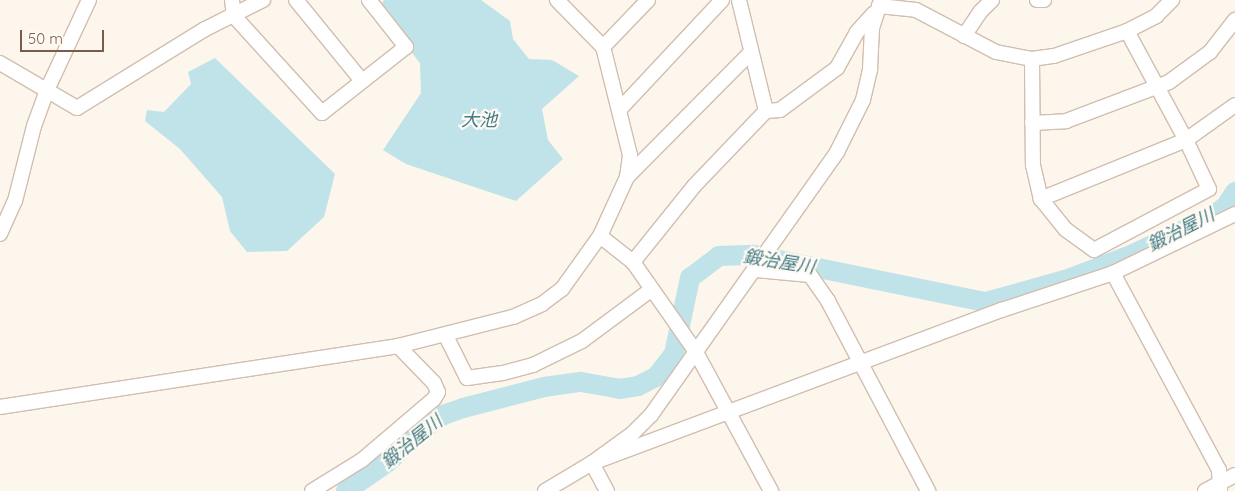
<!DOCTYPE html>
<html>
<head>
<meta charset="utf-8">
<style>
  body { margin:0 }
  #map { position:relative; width:1235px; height:491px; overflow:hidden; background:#fdf6ec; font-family:Quicksand,"Noto Sans JP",sans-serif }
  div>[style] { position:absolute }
  .water>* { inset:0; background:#bfe3e8 }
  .river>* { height:20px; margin:-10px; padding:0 10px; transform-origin:10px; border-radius:10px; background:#bfe3e8 }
  .roads { filter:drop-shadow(1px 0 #d1beb0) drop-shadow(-1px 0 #d1beb0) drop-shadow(0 1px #d1beb0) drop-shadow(0 -1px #d1beb0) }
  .minor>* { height:14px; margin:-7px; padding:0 7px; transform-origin:7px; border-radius:7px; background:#fff }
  span { translate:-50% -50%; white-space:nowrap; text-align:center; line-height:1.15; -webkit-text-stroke:4.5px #fffaf3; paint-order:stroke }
  .water-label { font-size:18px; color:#437c86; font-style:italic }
  .scale { position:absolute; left:20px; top:30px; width:84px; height:22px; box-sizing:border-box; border:2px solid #7a5c4d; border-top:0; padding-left:6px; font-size:15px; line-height:18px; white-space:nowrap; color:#7a5c4d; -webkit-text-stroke:4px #fffaf3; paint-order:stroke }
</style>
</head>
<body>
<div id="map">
  <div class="water">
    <div style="clip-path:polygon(384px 0,481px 0,510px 21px,513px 39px,529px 59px,552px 60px,579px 76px,542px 109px,548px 140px,563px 159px,516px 201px,406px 164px,383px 150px,421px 93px,420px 63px,377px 9px)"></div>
    <div style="clip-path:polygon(215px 58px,335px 174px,324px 217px,287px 251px,247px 252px,230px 231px,222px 197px,180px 149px,145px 121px,147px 110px,164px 112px,191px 84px,188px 72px)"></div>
  </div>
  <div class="river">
    <div style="left:346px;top:491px;width:51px;rotate:-34.6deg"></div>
    <div style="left:388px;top:462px;width:52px;rotate:-42.6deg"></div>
    <div style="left:426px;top:427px;width:21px;rotate:-35deg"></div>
    <div style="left:443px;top:415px;width:21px;rotate:-19deg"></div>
    <div style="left:463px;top:408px;width:84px;rotate:-14.5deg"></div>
    <div style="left:544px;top:387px;width:37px;rotate:-8deg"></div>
    <div style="left:581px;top:382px;width:39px;rotate:10deg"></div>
    <div style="left:619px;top:389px;width:19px;rotate:-9deg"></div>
    <div style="left:638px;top:386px;width:20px;rotate:-27deg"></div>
    <div style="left:656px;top:377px;width:29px;rotate:-52deg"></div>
    <div style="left:674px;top:354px;width:78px;rotate:-78.1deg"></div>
    <div style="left:690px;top:278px;width:36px;rotate:-37deg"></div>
    <div style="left:719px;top:256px;width:35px;rotate:-2deg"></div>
    <div style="left:754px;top:255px;width:237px;rotate:11.5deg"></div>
    <div style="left:986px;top:302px;width:82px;rotate:-15.6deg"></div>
    <div style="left:1065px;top:280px;width:71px;rotate:-20.7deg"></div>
    <div style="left:1131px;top:255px;width:89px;rotate:-25.4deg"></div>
    <div style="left:1211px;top:217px;width:19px;rotate:-36deg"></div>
    <div style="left:1226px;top:206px;width:17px;rotate:-57deg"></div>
  </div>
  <div class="roads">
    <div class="minor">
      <div style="left:232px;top:0;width:16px;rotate:83deg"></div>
      <div style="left:234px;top:16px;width:131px;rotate:47.8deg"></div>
      <div style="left:322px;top:113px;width:107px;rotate:-38.2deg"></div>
      <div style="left:406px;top:47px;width:60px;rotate:-128.2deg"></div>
      <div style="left:296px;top:0;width:104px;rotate:50.8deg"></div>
      <div style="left:1037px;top:0;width:7px"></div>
      <div style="left:879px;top:6px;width:37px;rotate:6deg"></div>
      <div style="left:916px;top:10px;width:90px;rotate:27.7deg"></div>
      <div style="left:996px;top:52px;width:37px;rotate:11deg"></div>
      <div style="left:1032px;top:59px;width:22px;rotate:-8deg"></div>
      <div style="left:1054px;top:56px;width:77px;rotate:-18.9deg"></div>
      <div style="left:1127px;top:31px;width:33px;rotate:-27deg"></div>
      <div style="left:1156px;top:16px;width:23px;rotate:-45deg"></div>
      <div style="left:1127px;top:31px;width:124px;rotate:61.6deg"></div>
      <div style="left:1186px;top:140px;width:60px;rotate:-35.5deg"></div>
      <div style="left:964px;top:36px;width:29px;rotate:-56deg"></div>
      <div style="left:980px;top:12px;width:17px;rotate:-45deg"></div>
      <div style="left:603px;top:47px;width:65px;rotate:-46.2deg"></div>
      <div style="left:1032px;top:59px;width:106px;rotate:89.5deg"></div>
      <div style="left:1033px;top:165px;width:35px;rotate:77deg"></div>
      <div style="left:1041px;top:199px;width:38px;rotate:51deg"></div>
      <div style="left:1065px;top:229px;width:36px;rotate:36deg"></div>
      <div style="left:1094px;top:250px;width:130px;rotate:-27.9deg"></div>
      <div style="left:1209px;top:189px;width:54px;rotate:-115.1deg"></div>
      <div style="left:1186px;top:140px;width:157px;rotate:157.9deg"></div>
      <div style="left:0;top:63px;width:89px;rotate:30.3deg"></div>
      <div style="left:77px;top:108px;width:150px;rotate:-31.7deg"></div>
      <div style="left:205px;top:29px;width:65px;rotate:-26.6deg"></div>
      <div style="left:621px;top:108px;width:148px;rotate:-46.9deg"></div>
      <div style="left:766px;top:111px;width:14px;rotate:-4deg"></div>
      <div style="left:780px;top:110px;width:71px;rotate:-36.4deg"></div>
      <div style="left:837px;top:68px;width:41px;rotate:-60.9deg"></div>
      <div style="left:857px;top:32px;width:25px;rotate:-48deg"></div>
      <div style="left:1032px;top:123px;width:34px;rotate:-3deg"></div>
      <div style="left:1066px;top:121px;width:110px;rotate:-20.7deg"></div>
      <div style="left:1169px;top:82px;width:51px;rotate:-36.2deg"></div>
      <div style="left:1210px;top:52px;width:41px;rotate:-52deg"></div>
      <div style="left:627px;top:177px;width:176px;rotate:-45.2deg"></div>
      <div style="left:0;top:234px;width:36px;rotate:-66deg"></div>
      <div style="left:15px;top:201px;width:77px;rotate:-75.8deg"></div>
      <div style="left:34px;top:126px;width:38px;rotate:-70deg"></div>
      <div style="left:47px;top:90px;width:99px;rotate:-65deg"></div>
      <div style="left:600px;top:236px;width:42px;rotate:38.2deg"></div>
      <div style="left:633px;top:262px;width:73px;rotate:55deg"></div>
      <div style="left:675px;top:322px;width:39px;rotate:55deg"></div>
      <div style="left:697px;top:354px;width:156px;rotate:61.6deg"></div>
      <div style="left:633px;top:262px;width:97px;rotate:-51.2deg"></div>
      <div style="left:694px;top:186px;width:104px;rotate:-46.2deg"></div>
      <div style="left:766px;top:111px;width:114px;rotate:-103.7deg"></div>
      <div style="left:756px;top:270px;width:54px;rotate:5.3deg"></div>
      <div style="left:810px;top:275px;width:32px;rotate:55deg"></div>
      <div style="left:828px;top:301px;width:215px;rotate:62.2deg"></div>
      <div style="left:1113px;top:273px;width:224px;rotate:61.7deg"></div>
      <div style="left:1219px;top:470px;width:21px;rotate:87deg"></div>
      <div style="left:446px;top:336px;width:47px;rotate:63.4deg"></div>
      <div style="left:467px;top:378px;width:36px;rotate:-8deg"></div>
      <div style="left:503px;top:373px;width:31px;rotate:-15deg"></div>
      <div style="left:533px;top:365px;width:55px;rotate:-26.1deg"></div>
      <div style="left:582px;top:341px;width:87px;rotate:-36.6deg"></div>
      <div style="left:0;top:407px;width:403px;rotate:-8.7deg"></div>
      <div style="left:398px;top:346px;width:119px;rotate:-14.2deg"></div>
      <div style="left:513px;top:317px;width:32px;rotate:-24deg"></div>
      <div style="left:542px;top:304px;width:25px;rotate:-37deg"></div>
      <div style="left:562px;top:289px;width:65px;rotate:-54.4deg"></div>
      <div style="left:600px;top:236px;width:65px;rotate:-65.4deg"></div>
      <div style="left:627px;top:177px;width:22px;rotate:-82deg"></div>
      <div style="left:630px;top:155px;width:111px;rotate:-104deg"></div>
      <div style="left:603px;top:47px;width:66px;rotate:-134.4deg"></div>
      <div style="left:592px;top:463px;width:438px;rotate:-20.5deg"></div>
      <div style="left:1002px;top:310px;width:117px;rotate:-18.4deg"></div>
      <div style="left:1113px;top:273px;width:136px;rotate:-25.8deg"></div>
      <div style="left:592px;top:463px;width:32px;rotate:62deg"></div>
      <div style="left:312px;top:491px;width:59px;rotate:-31.8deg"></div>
      <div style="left:362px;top:460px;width:94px;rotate:-40.3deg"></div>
      <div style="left:434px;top:399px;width:8px;rotate:-60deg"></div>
      <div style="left:438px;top:392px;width:10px;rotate:-114deg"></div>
      <div style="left:434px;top:383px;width:52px;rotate:-134.2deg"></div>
      <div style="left:545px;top:491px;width:55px;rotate:-30.8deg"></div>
      <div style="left:592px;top:463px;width:49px;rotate:-35.9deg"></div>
      <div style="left:632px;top:434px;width:27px;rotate:-45deg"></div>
      <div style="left:651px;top:415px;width:322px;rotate:-54.7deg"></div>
      <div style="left:837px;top:152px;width:58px;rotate:-63.4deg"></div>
      <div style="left:863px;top:100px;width:32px;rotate:-77deg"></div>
      <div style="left:870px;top:69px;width:41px;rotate:-87.2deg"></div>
      <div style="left:872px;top:28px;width:29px;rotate:-72deg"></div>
      <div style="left:1205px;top:491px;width:34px;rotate:-28deg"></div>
    </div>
  </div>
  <div class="water-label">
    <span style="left:479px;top:120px">大池</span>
    <span style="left:1181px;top:230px;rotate:-27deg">鍛治屋川</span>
    <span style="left:779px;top:262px;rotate:9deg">鍛治屋川</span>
    <span style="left:412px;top:442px;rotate:-39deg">鍛治屋川</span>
  </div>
  <div class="scale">50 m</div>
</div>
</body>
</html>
